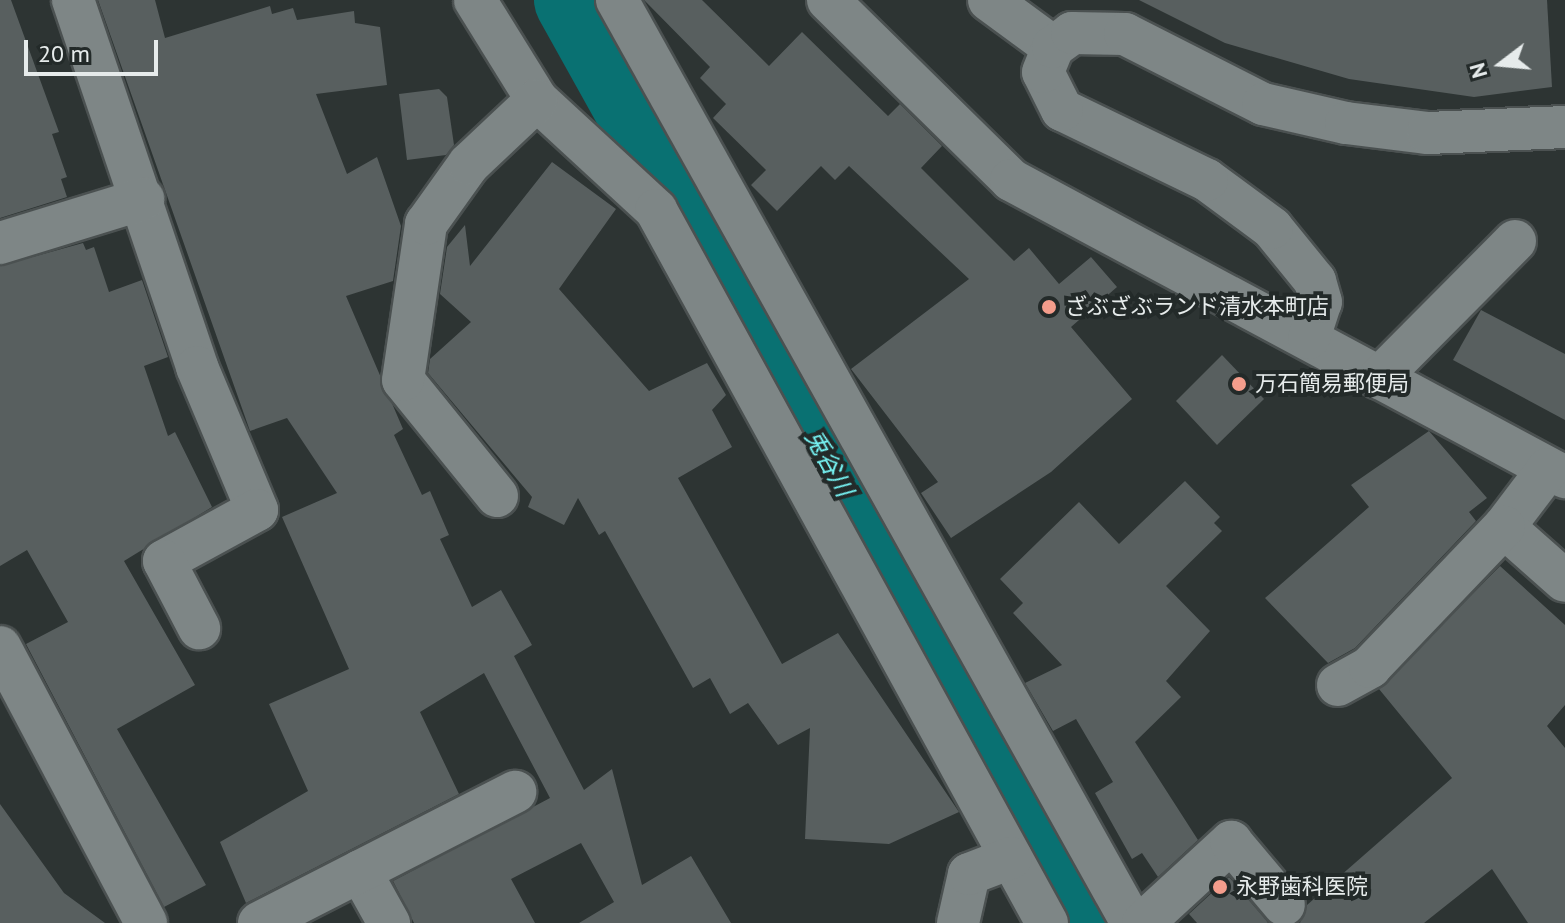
<!DOCTYPE html>
<html>
<head>
<meta charset="utf-8">
<style>
  body { margin:0 }
  #map { position:relative; width:1565px; height:923px; overflow:hidden; background:#2d3433; font-family:"PT Sans","Noto Sans JP",sans-serif }
  div>[style] { position:absolute }
  .river>* { height:80px; margin:-40px; padding:0 40px; transform-origin:40px; border-radius:40px; background:#097172 }
  .building>* { inset:0; background:#585f5f }
  .roads { filter:drop-shadow(2px 0 #4b5151) drop-shadow(-2px 0 #4b5151) drop-shadow(0 2px #4b5151) drop-shadow(0 -2px #4b5151) }
  .minor>* { height:42px; margin:-21px; padding:0 21px; transform-origin:21px; border-radius:21px; background:#7e8686 }
  .dots>* { width:22px; height:22px; translate:-50% -50%; box-sizing:border-box; border:4px solid #232a29; border-radius:50% }
  span { translate:-50% -50%; white-space:nowrap; text-align:center; line-height:1.15; -webkit-text-stroke:8px #232a29; paint-order:stroke }
  .poi-label { font-size:22px; color:#e6ebeb }
  .left { translate:0 -50%; text-align:left }
  .water-label { font-size:24px; color:#78f7f7; font-style:italic }
  .north { position:absolute; left:1461px; top:24px; width:80px; height:80px; -webkit-text-stroke:6px #232a29; paint-order:stroke; rotate:254deg; font-size:22px; font-weight:700; line-height:32px; text-align:center; color:#e6ebeb }
  .north::after { content:''; display:block; margin:auto; width:28px; height:36px; background:#e6ebeb; clip-path:polygon(50% 0,100% 100%,50% 72%,0 100%) }
  .scale { position:absolute; left:24px; top:40px; width:134px; height:36px; box-sizing:border-box; border:4px solid #e6ebeb; border-top:0; padding-left:10px; font-size:24px; line-height:28px; white-space:nowrap; color:#e6ebeb; -webkit-text-stroke:6px #232a29; paint-order:stroke }
</style>
</head>
<body>
<div id="map">
  <div class="river">
    <div style="left:574px;top:0;width:1056px;rotate:60.89deg"></div>
  </div>
  <div class="building">
    <div style="clip-path:polygon(0 0,11px 0,59px 132px,52px 134px,67px 177px,61px 179px,67px 197px,0 218px)"></div>
    <div style="clip-path:polygon(98px 0,155px 0,165px 38px,270px 6px,272px 14px,293px 8px,297px 20px,354px 11px,355px 23px,380px 27px,387px 85px,316px 94px,347px 174px,377px 157px,401px 226px,393px 281px,346px 296px,403px 429px,394px 435px,422px 495px,430px 491px,449px 535px,440px 539px,472px 607px,501px 590px,532px 645px,514px 656px,584px 790px,612px 769px,642px 885px,691px 856px,731px 923px,579px 923px,614px 902px,581px 843px,511px 879px,535px 923px,414px 923px,393px 881px,550px 798px,484px 673px,420px 712px,459px 794px,246px 903px,220px 842px,308px 791px,269px 704px,349px 669px,282px 517px,337px 493px,287px 418px,250px 431px)"></div>
    <div style="clip-path:polygon(644px 0,702px 0,769px 66px,802px 32px,888px 116px,900px 104px,942px 146px,921px 168px,1014px 261px,1029px 248px,1059px 284px,1091px 257px,1117px 287px,1071px 327px,1132px 399px,1051px 472px,951px 538px,921px 493px,938px 482px,851px 369px,969px 279px,849px 166px,835px 180px,821px 166px,777px 211px,751px 185px,766px 170px,713px 118px,726px 104px,700px 78px,710px 67px)"></div>
    <div style="clip-path:polygon(1139px 0,1547px 0,1552px 87px,1474px 97px,1349px 79px,1225px 43px)"></div>
    <div style="clip-path:polygon(439px 89px,447px 97px,454px 145px,446px 155px,407px 160px,399px 94px)"></div>
    <div style="clip-path:polygon(552px 162px,616px 209px,559px 289px,649px 391px,707px 363px,726px 395px,712px 410px,732px 447px,678px 478px,782px 664px,838px 633px,959px 812px,889px 844px,805px 839px,810px 728px,778px 745px,748px 703px,730px 714px,710px 678px,693px 688px,605px 531px,599px 535px,578px 498px,564px 525px,528px 507px,532px 497px,428px 373px,430px 359px,471px 322px,440px 294px,447px 247px,465px 225px,470px 266px)"></div>
    <div style="clip-path:polygon(83px 243px,86px 250px,94px 247px,109px 292px,142px 280px,168px 357px,144px 366px,168px 436px,175px 432px,212px 507px,124px 561px,195px 685px,117px 729px,206px 885px,164px 907px,26px 644px,68px 622px,27px 550px,0 566px,0 266px)"></div>
    <div style="clip-path:polygon(1481px 310px,1565px 354px,1565px 420px,1453px 360px)"></div>
    <div style="clip-path:polygon(1222px 355px,1264px 399px,1217px 445px,1176px 401px)"></div>
    <div style="clip-path:polygon(1429px 431px,1487px 498px,1469px 512px,1476px 521px,1355px 648px,1328px 663px,1265px 598px,1369px 507px,1351px 485px)"></div>
    <div style="clip-path:polygon(1185px 481px,1220px 517px,1214px 523px,1222px 531px,1166px 586px,1210px 631px,1166px 681px,1181px 697px,1135px 742px,1198px 840px,1158px 877px,1142px 853px,1132px 859px,1095px 793px,1113px 782px,1076px 719px,1053px 731px,1025px 683px,1062px 665px,1013px 613px,1023px 603px,1000px 579px,1079px 502px,1119px 544px)"></div>
    <div style="clip-path:polygon(1500px 566px,1565px 625px,1565px 705px,1547px 726px,1565px 748px,1565px 923px,1528px 923px,1492px 869px,1424px 923px,1300px 923px,1307px 905px,1452px 778px,1379px 689px)"></div>
    <div style="clip-path:polygon(0 804px,64px 893px,105px 923px,0 923px)"></div>
    <div style="clip-path:polygon(1229px 877px,1266px 920px,1268px 923px,1197px 923px,1189px 914px)"></div>
  </div>
  <div class="roads">
    <div class="minor">
      <div style="left:73px;top:0;width:387px;rotate:71.3deg"></div>
      <div style="left:197px;top:367px;width:155px;rotate:67.2deg"></div>
      <div style="left:257px;top:510px;width:106px;rotate:151.3deg"></div>
      <div style="left:164px;top:561px;width:76px;rotate:62.4deg"></div>
      <div style="left:475px;top:0;width:118px;rotate:58.2deg"></div>
      <div style="left:537px;top:100px;width:162px;rotate:42.7deg"></div>
      <div style="left:656px;top:210px;width:813px;rotate:61.26deg"></div>
      <div style="left:617px;top:0;width:1057px;rotate:60.84deg"></div>
      <div style="left:828px;top:0;width:257px;rotate:44.5deg"></div>
      <div style="left:1011px;top:180px;width:629px;rotate:28.2deg"></div>
      <div style="left:989px;top:0;width:79px;rotate:36.3deg"></div>
      <div style="left:0;top:243px;width:150px;rotate:-17.1deg"></div>
      <div style="left:1309px;top:338px;width:38px;rotate:-72deg"></div>
      <div style="left:1321px;top:302px;width:22px;rotate:-106deg"></div>
      <div style="left:1315px;top:281px;width:68px;rotate:-129.1deg"></div>
      <div style="left:1272px;top:228px;width:81px;rotate:-143.6deg"></div>
      <div style="left:1207px;top:180px;width:161px;rotate:-154.2deg"></div>
      <div style="left:1062px;top:110px;width:42px;rotate:-116.6deg"></div>
      <div style="left:1043px;top:72px;width:27px;rotate:-68deg"></div>
      <div style="left:1053px;top:47px;width:24px;rotate:-36deg"></div>
      <div style="left:1072px;top:33px;width:53px;rotate:1.1deg"></div>
      <div style="left:1125px;top:34px;width:155px;rotate:26.9deg"></div>
      <div style="left:1263px;top:104px;width:85px;rotate:12.9deg"></div>
      <div style="left:1346px;top:123px;width:83px;rotate:7deg"></div>
      <div style="left:1428px;top:133px;width:137px;rotate:-2.5deg"></div>
      <div style="left:1379px;top:378px;width:193px;rotate:-45.2deg"></div>
      <div style="left:1548px;top:469px;width:73px;rotate:127.2deg"></div>
      <div style="left:1504px;top:527px;width:81px;rotate:41.5deg"></div>
      <div style="left:497px;top:496px;width:149px;rotate:-129deg"></div>
      <div style="left:403px;top:380px;width:158px;rotate:-81.6deg"></div>
      <div style="left:426px;top:224px;width:74px;rotate:-54.4deg"></div>
      <div style="left:469px;top:164px;width:93px;rotate:-43.3deg"></div>
      <div style="left:0;top:647px;width:312px;rotate:62.1deg"></div>
      <div style="left:1338px;top:685px;width:37px;rotate:-29deg"></div>
      <div style="left:1370px;top:667px;width:194px;rotate:-46.3deg"></div>
      <div style="left:360px;top:871px;width:60px;rotate:60.9deg"></div>
      <div style="left:259px;top:923px;width:288px;rotate:-27.1deg"></div>
      <div style="left:958px;top:923px;width:50px;rotate:-77.3deg"></div>
      <div style="left:969px;top:874px;width:45px;rotate:-20.9deg"></div>
      <div style="left:1143px;top:923px;width:120px;rotate:-42.6deg"></div>
      <div style="left:1231px;top:842px;width:82px;rotate:49.9deg"></div>
    </div>
  </div>
  <div class="dots">
    <div style="left:1049px;top:307px;background:#f49d8c"></div>
    <div style="left:1239px;top:384px;background:#f49d8c"></div>
    <div style="left:1220px;top:887px;background:#f49d8c"></div>
  </div>
  <div class="poi-label">
    <span class="left" style="left:1065px;top:307px">ざぶざぶランド清水本町店</span>
    <span class="left" style="left:1255px;top:384px">万石簡易郵便局</span>
    <span class="left" style="left:1236px;top:887px">永野歯科医院</span>
  </div>
  <div class="water-label">
    <span style="left:829px;top:463px;rotate:61deg">兎谷川</span>
  </div>
  <div class="north">N</div>
  <div class="scale">20 m</div>
</div>
</body>
</html>
